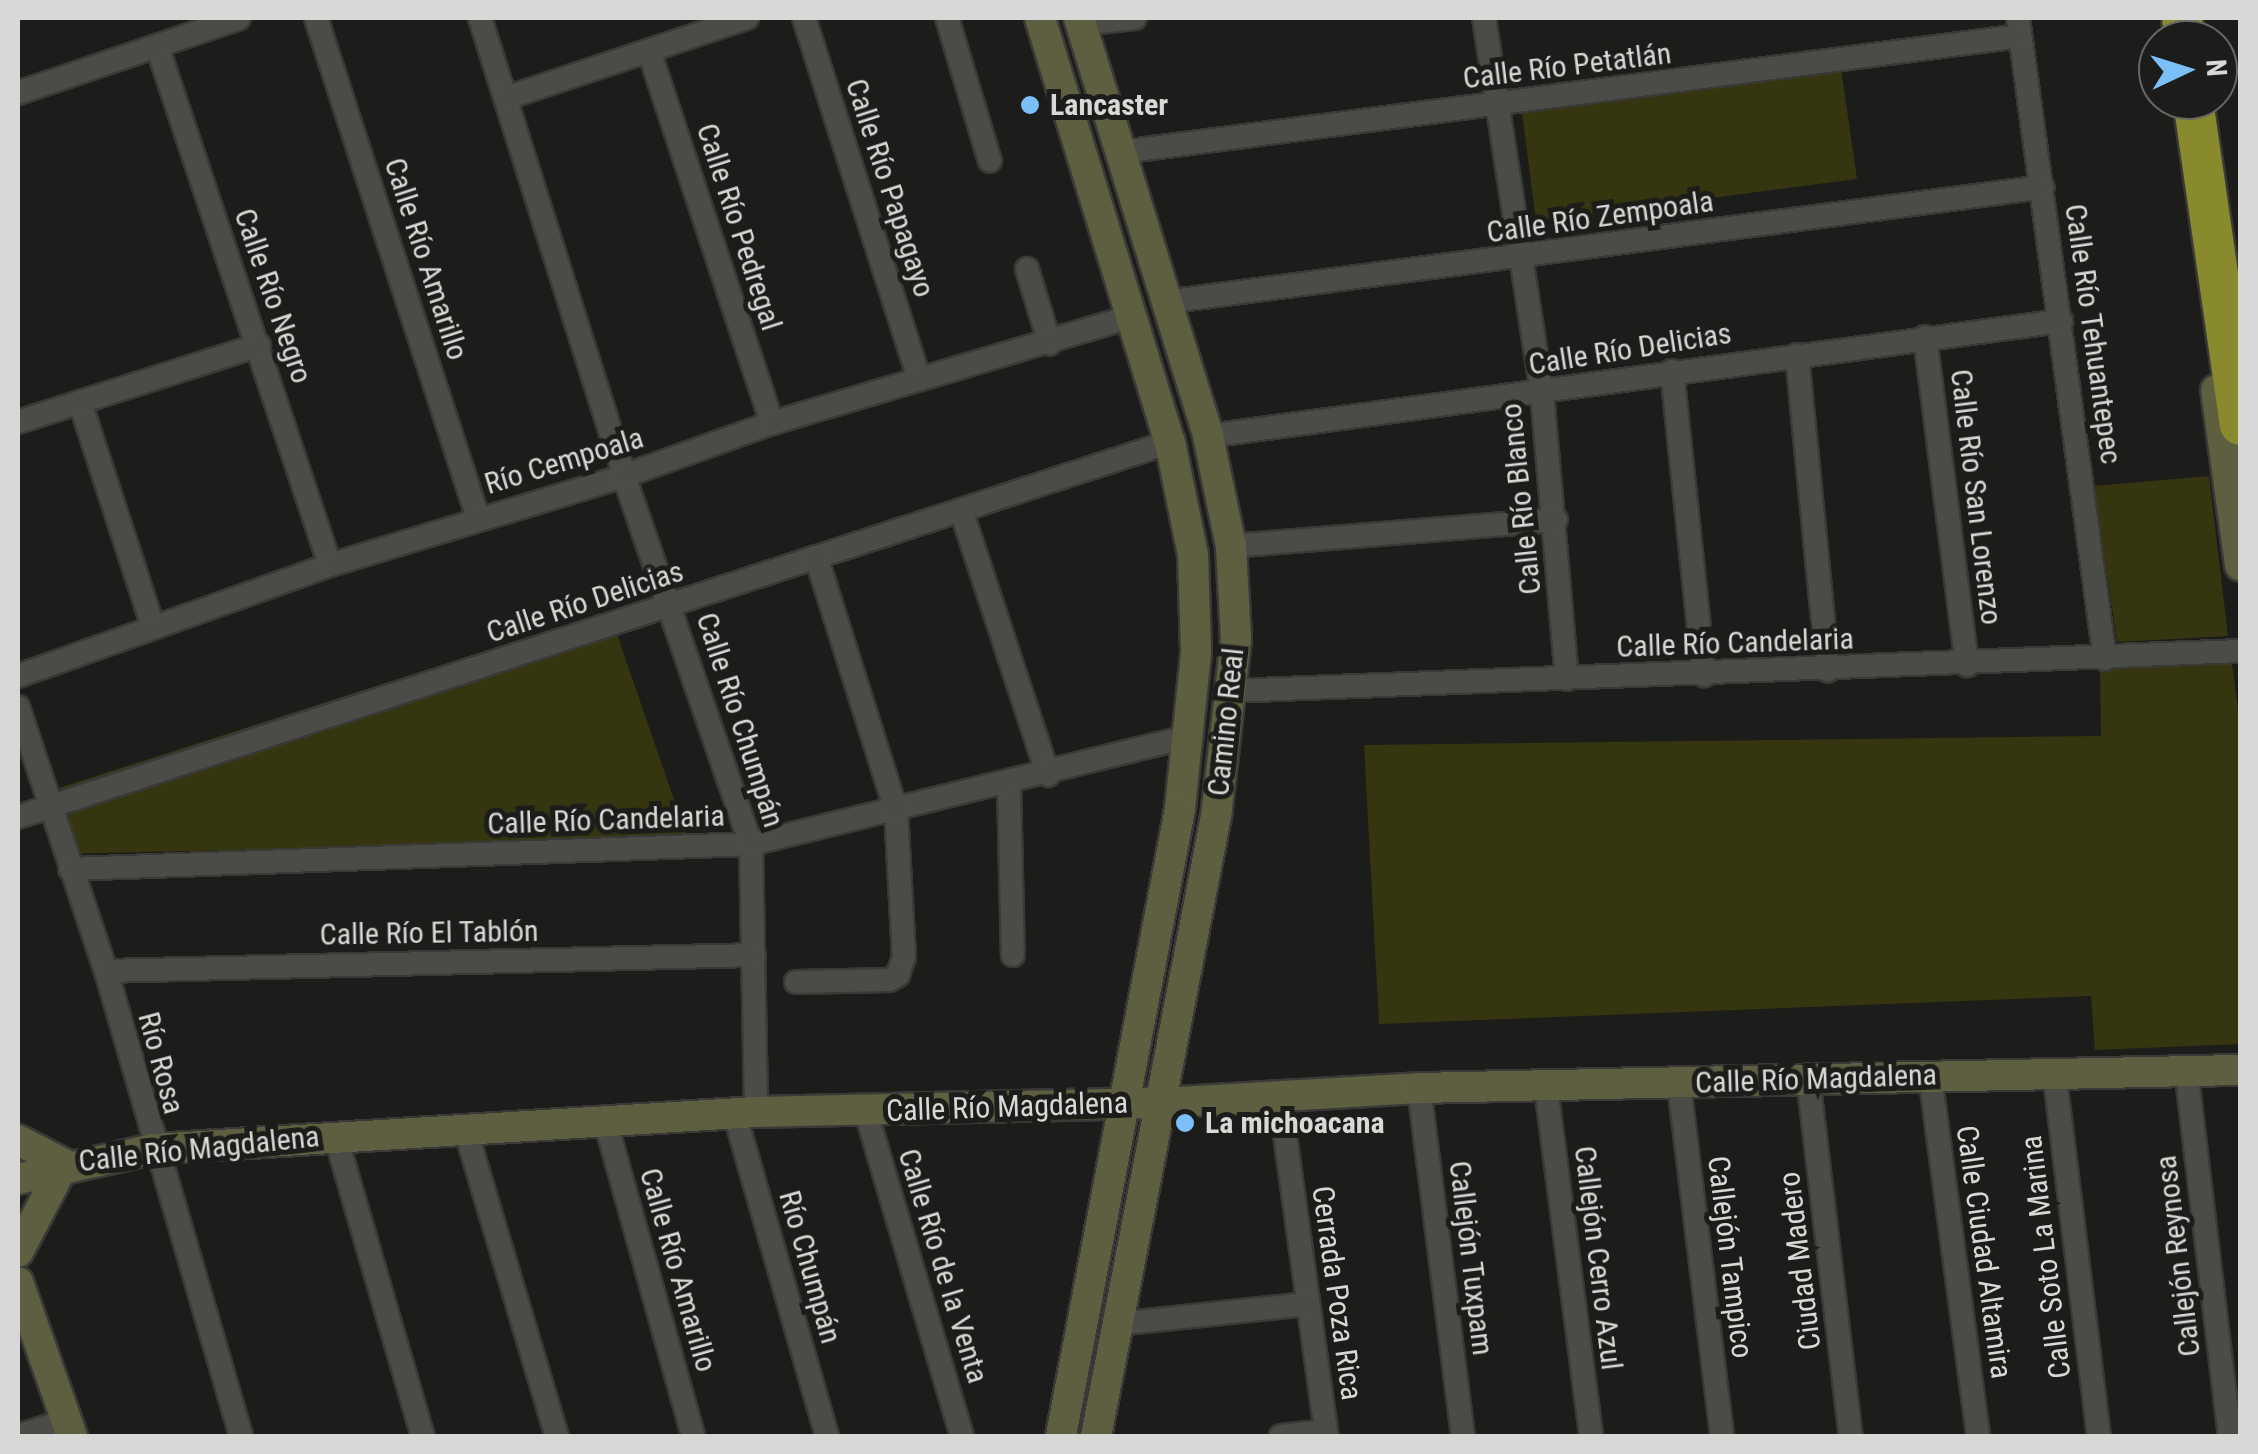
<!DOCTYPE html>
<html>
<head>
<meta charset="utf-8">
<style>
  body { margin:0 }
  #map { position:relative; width:2258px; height:1454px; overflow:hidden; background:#1c1c1a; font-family:"Roboto Condensed",sans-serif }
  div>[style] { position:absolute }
  .green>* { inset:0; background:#353510 }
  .roads { filter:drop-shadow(2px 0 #393937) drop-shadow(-2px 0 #393937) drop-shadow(0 2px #393937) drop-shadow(0 -2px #393937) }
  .street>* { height:22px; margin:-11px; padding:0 11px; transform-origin:11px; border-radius:11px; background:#4b4b48 }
  .secondary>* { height:30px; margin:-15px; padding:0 15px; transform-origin:15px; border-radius:15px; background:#5e5e40 }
  .highway>* { height:40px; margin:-20px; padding:0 20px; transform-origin:20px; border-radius:20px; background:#89892d }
  .dots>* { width:28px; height:28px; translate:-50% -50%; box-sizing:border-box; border:5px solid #1c1c1a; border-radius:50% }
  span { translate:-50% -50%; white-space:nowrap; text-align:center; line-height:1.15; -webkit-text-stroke:10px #1c1c1a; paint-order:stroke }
  .street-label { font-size:30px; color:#d8d8d6 }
  .poi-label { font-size:30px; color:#d8d8d6; font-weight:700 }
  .left { translate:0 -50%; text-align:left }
  .frame { position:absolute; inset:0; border:20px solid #d8d8d6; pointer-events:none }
  .north { position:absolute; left:2138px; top:20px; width:100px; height:100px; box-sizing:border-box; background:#1c1c1a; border:2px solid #676765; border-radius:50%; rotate:86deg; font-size:28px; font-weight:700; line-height:40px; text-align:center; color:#d8d8d6 }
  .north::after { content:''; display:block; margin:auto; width:35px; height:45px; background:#7abff8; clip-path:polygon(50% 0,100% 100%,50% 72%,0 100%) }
</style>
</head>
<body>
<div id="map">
  <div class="green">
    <div style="clip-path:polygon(1839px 54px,1857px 179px,1536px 221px,1520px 97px)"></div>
    <div style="clip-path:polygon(2209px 476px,2228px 636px,2117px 642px,2094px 486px)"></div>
    <div style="clip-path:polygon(609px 611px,688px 840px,59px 854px,40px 794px)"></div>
    <div style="clip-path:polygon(2232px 663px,2240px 726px,2240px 1044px,2095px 1050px,2091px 996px,1379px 1024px,1364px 745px,2101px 736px,2100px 669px)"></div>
  </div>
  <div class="roads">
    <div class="street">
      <div style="left:316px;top:18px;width:526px;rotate:72.05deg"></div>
      <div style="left:480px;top:18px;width:480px;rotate:72.5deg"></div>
      <div style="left:624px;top:476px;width:389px;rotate:71deg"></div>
      <div style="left:751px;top:844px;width:268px;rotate:88.9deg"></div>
      <div style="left:804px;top:18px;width:378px;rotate:72.3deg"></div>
      <div style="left:947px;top:18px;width:149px;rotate:73.3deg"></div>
      <div style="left:1484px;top:18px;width:380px;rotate:81.2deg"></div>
      <div style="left:1542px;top:394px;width:286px;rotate:85deg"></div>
      <div style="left:2018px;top:18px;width:647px;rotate:82.27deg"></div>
      <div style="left:1081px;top:24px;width:54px;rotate:-6.3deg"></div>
      <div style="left:157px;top:46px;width:547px;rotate:71.57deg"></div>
      <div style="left:649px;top:51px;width:392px;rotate:71.7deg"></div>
      <div style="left:18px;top:93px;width:233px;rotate:-18.7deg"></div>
      <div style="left:506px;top:98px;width:254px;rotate:-18.4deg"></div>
      <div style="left:1121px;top:152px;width:906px;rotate:-7.35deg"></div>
      <div style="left:1027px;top:269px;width:78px;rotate:73deg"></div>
      <div style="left:1165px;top:302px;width:885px;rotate:-7.46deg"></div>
      <div style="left:1925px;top:337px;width:331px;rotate:82.7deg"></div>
      <div style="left:1797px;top:355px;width:317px;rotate:84.4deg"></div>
      <div style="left:1672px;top:371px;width:306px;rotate:84deg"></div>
      <div style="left:80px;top:402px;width:237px;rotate:72deg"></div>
      <div style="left:18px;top:422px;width:253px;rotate:-17.7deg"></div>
      <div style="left:1208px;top:436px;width:861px;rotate:-7.68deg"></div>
      <div style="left:961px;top:510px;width:279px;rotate:71.8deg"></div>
      <div style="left:1231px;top:546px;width:326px;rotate:-4.6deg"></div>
      <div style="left:18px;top:676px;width:331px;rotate:-19.6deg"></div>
      <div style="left:330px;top:565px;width:307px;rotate:-16.8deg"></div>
      <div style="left:624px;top:476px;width:157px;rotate:-19.7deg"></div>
      <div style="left:772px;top:423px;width:374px;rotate:-16.5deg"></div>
      <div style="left:1231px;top:691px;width:1010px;rotate:-2.27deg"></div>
      <div style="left:18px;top:707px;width:278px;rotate:71.6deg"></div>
      <div style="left:106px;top:971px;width:484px;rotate:73.8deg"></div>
      <div style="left:1009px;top:784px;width:171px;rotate:88.7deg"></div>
      <div style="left:18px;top:817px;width:1211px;rotate:-18.03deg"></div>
      <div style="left:70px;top:869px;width:681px;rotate:-2.1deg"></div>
      <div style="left:751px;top:844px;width:454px;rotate:-13.8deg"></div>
      <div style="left:106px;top:971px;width:648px;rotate:-1.41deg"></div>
      <div style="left:796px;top:982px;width:93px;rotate:-1.2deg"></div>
      <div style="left:889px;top:980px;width:10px;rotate:-29deg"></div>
      <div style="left:898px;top:975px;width:19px;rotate:-72deg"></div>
      <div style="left:904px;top:957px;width:147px;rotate:-93.1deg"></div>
      <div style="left:896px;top:810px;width:265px;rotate:-107.5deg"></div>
      <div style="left:2186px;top:1069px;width:370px;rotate:83.2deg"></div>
      <div style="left:2054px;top:1070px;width:369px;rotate:83deg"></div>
      <div style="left:1930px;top:1075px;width:364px;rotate:82.4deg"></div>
      <div style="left:1808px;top:1078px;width:361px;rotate:83.2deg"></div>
      <div style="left:1679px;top:1085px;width:354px;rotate:83deg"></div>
      <div style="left:1419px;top:1088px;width:351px;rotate:82.8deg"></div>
      <div style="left:1546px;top:1088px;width:351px;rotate:82.6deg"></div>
      <div style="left:1280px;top:1099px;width:340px;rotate:82.1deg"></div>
      <div style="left:866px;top:1112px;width:338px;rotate:73.5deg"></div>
      <div style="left:735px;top:1115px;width:334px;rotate:74deg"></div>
      <div style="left:605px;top:1120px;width:328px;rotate:74.4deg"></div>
      <div style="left:465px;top:1128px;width:321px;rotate:73.4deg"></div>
      <div style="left:335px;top:1134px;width:315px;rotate:73.8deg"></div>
      <div style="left:1117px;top:1324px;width:190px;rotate:-6deg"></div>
      <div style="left:18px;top:1436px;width:52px;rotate:-18.1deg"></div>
      <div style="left:1281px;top:1436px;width:45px;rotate:-6.3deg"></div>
    </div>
    <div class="secondary">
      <div style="left:1040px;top:18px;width:443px;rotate:73deg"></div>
      <div style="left:1170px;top:442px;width:115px;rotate:78.5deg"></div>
      <div style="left:1193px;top:555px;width:98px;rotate:88.2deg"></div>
      <div style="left:1196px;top:653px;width:157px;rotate:95.9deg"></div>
      <div style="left:1180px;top:809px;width:638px;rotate:100.75deg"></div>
      <div style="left:1079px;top:18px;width:437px;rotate:72.8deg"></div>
      <div style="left:1208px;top:436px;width:112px;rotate:78.2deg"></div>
      <div style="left:1231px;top:546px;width:93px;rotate:86.9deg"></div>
      <div style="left:1236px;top:639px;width:178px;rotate:96.4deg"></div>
      <div style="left:1216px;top:816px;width:632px;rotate:100.95deg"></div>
      <div style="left:2216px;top:390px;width:177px;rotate:82.2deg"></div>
      <div style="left:18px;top:1140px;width:52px;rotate:27.6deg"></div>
      <div style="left:64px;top:1164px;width:99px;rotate:117.6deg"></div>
      <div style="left:18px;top:1179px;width:138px;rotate:-12.5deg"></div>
      <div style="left:153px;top:1149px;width:604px;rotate:-3.51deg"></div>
      <div style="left:756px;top:1112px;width:405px;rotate:-1.3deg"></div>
      <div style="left:1161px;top:1103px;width:258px;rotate:-3.3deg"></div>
      <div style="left:1419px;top:1088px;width:821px;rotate:-1.26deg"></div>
      <div style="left:18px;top:1282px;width:163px;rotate:70.7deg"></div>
    </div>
    <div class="highway">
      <div style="left:2182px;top:18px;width:22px;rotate:82deg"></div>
      <div style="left:2193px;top:100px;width:328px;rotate:81.8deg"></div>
    </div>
  </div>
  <div class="dots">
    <div style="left:1030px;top:105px;background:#7abff8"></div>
    <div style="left:1185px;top:1123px;background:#7abff8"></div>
  </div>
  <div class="street-label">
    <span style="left:1567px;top:66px;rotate:-7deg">Calle Río Petatlán</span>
    <span style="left:890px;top:188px;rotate:72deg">Calle Río Papagayo</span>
    <span style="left:1600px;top:217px;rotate:-8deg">Calle Río Zempoala</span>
    <span style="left:739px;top:227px;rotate:72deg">Calle Río Pedregal</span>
    <span style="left:426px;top:259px;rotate:72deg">Calle Río Amarillo</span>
    <span style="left:273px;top:296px;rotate:71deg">Calle Río Negro</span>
    <span style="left:2093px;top:334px;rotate:82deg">Calle Río Tehuantepec</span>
    <span style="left:1630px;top:349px;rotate:-9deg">Calle Río Delicias</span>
    <span style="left:564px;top:461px;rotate:-17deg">Río Cempoala</span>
    <span style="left:1976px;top:497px;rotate:83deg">Calle Río San Lorenzo</span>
    <span style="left:1521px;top:499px;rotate:-96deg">Calle Río Blanco</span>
    <span style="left:585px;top:602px;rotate:-18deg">Calle Río Delicias</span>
    <span style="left:1735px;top:643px;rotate:-2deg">Calle Río Candelaria</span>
    <span style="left:740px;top:720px;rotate:72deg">Calle Río Chumpán</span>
    <span style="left:1226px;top:722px;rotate:-84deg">Camino Real</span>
    <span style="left:606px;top:820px;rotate:-2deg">Calle Río Candelaria</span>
    <span style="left:429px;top:933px;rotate:-1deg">Calle Río El Tablón</span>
    <span style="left:161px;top:1063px;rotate:75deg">Río Rosa</span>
    <span style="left:1816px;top:1079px;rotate:-2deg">Calle Río Magdalena</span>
    <span style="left:1007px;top:1107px;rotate:-2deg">Calle Río Magdalena</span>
    <span style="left:199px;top:1149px;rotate:-6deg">Calle Río Magdalena</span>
    <span style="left:1984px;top:1252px;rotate:82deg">Calle Ciudad Altamira</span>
    <span style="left:2178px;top:1256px;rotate:-97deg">Callejón Reynosa</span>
    <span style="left:1730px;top:1257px;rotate:83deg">Callejón Tampico</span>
    <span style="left:2046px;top:1257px;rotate:-97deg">Calle Soto La Marina</span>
    <span style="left:1471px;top:1258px;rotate:83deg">Callejón Tuxpam</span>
    <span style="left:1598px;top:1258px;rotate:83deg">Callejón Cerro Azul</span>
    <span style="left:1800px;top:1261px;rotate:-97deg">Ciudad Madero</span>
    <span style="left:943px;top:1266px;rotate:73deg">Calle Río de la Venta</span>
    <span style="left:810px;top:1267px;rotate:74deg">Río Chumpán</span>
    <span style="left:678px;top:1270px;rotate:74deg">Calle Río Amarillo</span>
    <span style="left:1337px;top:1293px;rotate:82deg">Cerrada Poza Rica</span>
  </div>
  <div class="poi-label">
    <span class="left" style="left:1050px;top:105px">Lancaster</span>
    <span class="left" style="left:1205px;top:1123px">La michoacana</span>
  </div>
  <div class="frame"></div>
  <div class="north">N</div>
</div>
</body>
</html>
